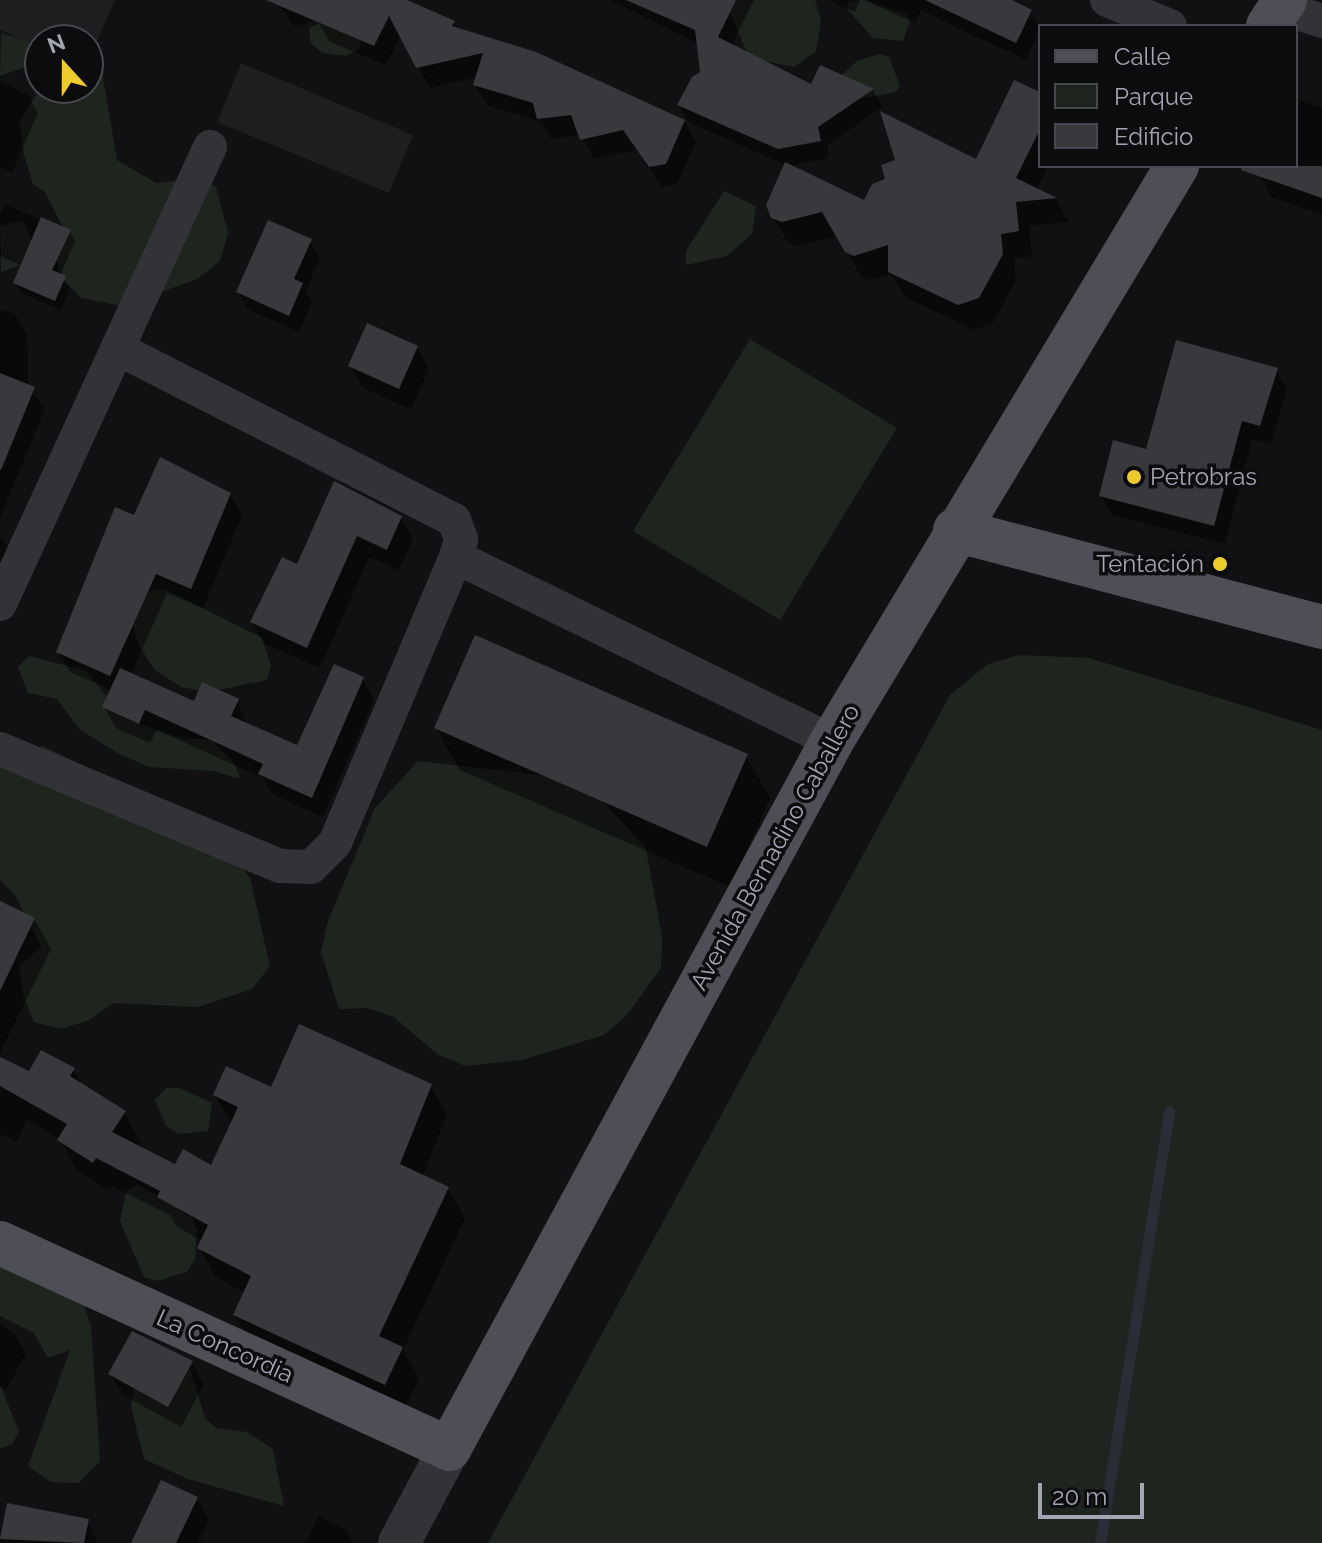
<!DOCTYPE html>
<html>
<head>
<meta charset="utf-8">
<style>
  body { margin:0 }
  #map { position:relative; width:1322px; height:1543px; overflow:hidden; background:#111113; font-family:Raleway,sans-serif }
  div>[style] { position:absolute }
  .built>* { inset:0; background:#1e1d20 }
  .green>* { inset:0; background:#1e251f }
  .shadow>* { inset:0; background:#0007 }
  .stream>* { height:11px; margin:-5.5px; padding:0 5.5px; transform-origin:5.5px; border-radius:5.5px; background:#282d36 }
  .building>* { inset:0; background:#39393d }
  .minor>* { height:34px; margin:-17px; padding:0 17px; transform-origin:17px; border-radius:17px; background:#323237 }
  .tertiary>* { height:42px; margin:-21px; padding:0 21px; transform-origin:21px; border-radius:21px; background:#323237 }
  .primary>* { height:44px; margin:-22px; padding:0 22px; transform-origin:22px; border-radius:22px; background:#4e4f56 }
  .dots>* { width:22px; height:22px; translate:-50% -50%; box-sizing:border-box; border:4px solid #0c0c0e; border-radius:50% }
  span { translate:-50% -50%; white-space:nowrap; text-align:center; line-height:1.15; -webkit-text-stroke:7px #0c0c0e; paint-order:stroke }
  .poi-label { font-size:24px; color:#a3a5b3 }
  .left { translate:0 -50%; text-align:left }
  .right { translate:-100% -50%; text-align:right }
  .street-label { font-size:24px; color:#a3a5b3 }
  .legend { position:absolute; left:1038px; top:24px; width:260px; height:144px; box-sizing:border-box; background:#0c0c0e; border:2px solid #484950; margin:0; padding:10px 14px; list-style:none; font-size:24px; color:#a3a5b3 }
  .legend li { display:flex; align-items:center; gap:16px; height:40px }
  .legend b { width:40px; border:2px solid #484950 }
  .north { position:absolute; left:24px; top:24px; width:80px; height:80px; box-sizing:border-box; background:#0c0c0e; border:2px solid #484950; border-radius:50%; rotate:339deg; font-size:22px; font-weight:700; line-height:32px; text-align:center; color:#a3a5b3 }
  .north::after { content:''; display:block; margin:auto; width:28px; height:36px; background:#edcb2f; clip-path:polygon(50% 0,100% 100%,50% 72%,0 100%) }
  .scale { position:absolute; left:1038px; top:1483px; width:106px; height:36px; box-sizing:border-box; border:4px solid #a3a5b3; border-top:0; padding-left:10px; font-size:24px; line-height:28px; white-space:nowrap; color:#a3a5b3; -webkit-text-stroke:6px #0c0c0e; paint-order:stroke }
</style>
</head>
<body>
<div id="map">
  <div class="built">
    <div style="clip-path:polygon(0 0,115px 0,88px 61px,88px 40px,40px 40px,40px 47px,0 30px)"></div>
    <div style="clip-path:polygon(241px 63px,413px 135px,389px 193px,217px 122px)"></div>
  </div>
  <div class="green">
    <div style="clip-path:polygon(725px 0,815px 0,821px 21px,816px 51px,794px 67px,749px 58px)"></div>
    <div style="clip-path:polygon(865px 0,906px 14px,910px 21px,903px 41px,873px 38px,847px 9px,849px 1px)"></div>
    <div style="clip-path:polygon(339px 16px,361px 39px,360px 48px,346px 56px,322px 53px,311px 43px,309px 28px)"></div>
    <div style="clip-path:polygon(1px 33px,33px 42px,34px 56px,25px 67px,0 76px)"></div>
    <div style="clip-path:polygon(880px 54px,889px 57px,900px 86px,896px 92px,849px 101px,840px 77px,857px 61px)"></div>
    <div style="clip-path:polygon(88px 69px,102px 71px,117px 160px,156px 183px,203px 178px,216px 187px,228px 233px,220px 261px,197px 279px,123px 306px,81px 298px,59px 275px,57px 260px,65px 231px,45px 192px,33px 184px,24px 155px,20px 122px,40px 88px,88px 88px)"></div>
    <div style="clip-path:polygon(724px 191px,756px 206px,752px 234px,727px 256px,686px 265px,686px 251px)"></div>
    <div style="clip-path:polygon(24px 220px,34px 248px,28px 262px,1px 272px,0 226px)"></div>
    <div style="clip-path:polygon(750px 339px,897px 428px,780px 620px,633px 531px)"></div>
    <div style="clip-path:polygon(163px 588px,262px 638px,271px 666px,267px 680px,208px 692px,181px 687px,155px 670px,138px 644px,131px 617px,148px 592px)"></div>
    <div style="clip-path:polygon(1020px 655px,1089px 658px,1322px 730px,1322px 1543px,488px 1543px,950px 695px,988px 664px)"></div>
    <div style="clip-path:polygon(29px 656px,87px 671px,123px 718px,180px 738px,212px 740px,235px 764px,240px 779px,213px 771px,149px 767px,119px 754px,79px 729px,57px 699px,28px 693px,18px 667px)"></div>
    <div style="clip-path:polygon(43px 746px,215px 830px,250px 878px,270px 966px,252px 989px,198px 1007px,113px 1003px,89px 1020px,61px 1029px,34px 1022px,23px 995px,19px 966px,41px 947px,15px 895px,0 880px,0 762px)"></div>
    <div style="clip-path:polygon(418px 761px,583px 780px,646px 848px,662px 937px,661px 968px,626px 1016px,604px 1035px,522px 1060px,465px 1066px,437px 1054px,394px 1017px,367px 1008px,339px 1009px,321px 952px,328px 921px,375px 808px)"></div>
    <div style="clip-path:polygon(166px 1088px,180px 1088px,212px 1103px,208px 1131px,179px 1134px,166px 1126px,155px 1100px)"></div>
    <div style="clip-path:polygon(138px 1184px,191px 1217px,197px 1230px,195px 1259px,187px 1272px,157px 1281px,144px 1277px,120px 1221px,126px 1191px)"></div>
    <div style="clip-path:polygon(0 1256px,80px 1294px,91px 1326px,100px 1461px,79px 1483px,51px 1482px,28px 1466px,70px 1350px,48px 1358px,34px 1333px,0 1316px)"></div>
    <div style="clip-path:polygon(188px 1362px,205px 1418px,216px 1428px,247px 1432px,273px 1449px,284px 1506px,188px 1479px,144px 1459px,131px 1407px,133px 1392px,143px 1377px)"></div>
    <div style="clip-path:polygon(0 1384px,19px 1432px,12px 1444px,0 1449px)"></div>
  </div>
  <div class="shadow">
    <div style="clip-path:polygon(275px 0,404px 0,453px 23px,457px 30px,684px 121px,696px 142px,677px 184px,663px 187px,636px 150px,594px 159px,581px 135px,551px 139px,541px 122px,487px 105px,475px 85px,477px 77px,430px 88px,401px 35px,386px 65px,330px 42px,318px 21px,294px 26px)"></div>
    <div style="clip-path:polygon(610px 0,754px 0,731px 46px,812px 87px,821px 67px,873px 90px,883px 107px,827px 145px,829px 158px,788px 166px,865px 203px,977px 162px,1040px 94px,1040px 166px,1048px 166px,1036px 190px,1056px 199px,1069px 222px,1029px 226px,1032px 256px,1014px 259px,1016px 280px,993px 323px,974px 330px,905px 297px,891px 274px,870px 280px,861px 277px,838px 236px,798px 246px,788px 243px,773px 217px,786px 165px,689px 122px,679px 105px,702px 73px,699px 44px)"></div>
    <div style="clip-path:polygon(829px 0,860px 0,855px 12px)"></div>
    <div style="clip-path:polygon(864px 0,1007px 0,1031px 11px,1040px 30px,1026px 60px,921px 10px,915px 23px)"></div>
    <div style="clip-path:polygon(0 81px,27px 94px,38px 113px,12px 172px,0 167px)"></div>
    <div style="clip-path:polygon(1296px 99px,1322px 108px,1322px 215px,1272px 197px,1260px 176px,1263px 166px,1296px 166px)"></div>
    <div style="clip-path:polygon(5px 204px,70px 232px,75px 242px,60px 276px,70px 288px,61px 310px,21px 293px,15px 283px,22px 266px,0 256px,0 215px)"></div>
    <div style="clip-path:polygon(310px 241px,320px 258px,306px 291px,312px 302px,299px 332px,248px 309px,238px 292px)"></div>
    <div style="clip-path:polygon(0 309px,15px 314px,27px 334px,28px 386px,45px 409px,0 518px)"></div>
    <div style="clip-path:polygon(417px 347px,429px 369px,411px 409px,363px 388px,350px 366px)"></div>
    <div style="clip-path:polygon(1276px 370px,1287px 389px,1271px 444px,1252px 439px,1225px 544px,1112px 515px,1101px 496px,1148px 452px)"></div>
    <div style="clip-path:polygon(335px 484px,400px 517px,413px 539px,399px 570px,369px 557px,320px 668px,265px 644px,252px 622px,298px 566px)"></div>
    <div style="clip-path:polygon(230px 495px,242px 515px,203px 608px,167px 593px,131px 675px,195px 704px,237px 700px,247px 725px,298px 748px,363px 679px,374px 699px,323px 817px,272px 794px,263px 778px,157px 730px,150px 743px,116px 728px,104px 707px,112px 690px,70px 672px,58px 652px,135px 518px)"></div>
    <div style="clip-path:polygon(0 537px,17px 559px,0 599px)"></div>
    <div style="clip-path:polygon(436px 728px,746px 756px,770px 798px,730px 887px,460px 770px)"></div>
    <div style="clip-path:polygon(0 903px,34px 919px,51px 949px,0 1053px)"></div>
    <div style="clip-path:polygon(0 1059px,30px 1074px,73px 1070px,83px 1087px,124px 1113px,141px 1142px,139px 1146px,176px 1167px,211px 1167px,232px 1124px,215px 1095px,430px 1085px,447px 1115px,422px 1177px,448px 1189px,465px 1218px,403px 1350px,419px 1378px,402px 1413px,252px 1344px,235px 1315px,245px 1293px,216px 1277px,199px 1248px,202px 1241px,176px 1226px,170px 1215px,113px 1187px,110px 1191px,76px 1169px,60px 1139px,27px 1120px,16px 1142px,0 1134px)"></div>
    <div style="clip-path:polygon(0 1325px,14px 1333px,26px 1353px,6px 1390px,0 1387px)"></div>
    <div style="clip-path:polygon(192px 1363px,204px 1384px,181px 1427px,123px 1395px,110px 1374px)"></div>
    <div style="clip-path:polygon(197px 1498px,209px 1520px,198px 1543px,133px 1543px)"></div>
    <div style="clip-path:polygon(7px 1505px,88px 1520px,97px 1543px,0 1543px)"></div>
    <div style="clip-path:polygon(319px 1516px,345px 1529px,353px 1543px,306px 1543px)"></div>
  </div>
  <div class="stream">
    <div style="left:1100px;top:1543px;width:437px;rotate:-80.9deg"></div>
  </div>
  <div class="building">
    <div style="clip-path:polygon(266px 0,407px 0,455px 21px,452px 26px,536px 52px,685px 120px,666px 164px,649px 167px,623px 130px,580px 140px,571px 115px,537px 119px,533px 103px,473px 85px,483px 53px,416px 68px,389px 16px,374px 46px)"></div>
    <div style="clip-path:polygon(626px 0,736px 0,718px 37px,811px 84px,820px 65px,874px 89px,818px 127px,821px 141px,778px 149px,677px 105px,692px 77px,700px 72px,695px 30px)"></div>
    <div style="clip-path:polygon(925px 0,1012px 0,1032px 10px,1016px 43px)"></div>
    <div style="clip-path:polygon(1014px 80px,1040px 92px,1040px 129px,1016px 178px,1057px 198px,1016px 202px,1019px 231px,1001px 234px,1003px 254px,979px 298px,958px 305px,888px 272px,888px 245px,854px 256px,845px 252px,822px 212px,782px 222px,771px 218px,766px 205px,785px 162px,864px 200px,872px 184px,885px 179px,881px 165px,895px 160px,880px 111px,976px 159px)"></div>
    <div style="clip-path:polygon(1242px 166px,1322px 166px,1322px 198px,1241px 170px)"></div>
    <div style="clip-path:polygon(41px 217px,71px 230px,52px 270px,66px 276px,55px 301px,13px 283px)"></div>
    <div style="clip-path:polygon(268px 220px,312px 239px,294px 279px,303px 283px,289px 316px,236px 292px)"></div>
    <div style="clip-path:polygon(367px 323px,418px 346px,399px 389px,348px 366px)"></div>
    <div style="clip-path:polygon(1176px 340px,1278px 368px,1260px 426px,1242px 421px,1214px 526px,1099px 496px,1113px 440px,1146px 449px)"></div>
    <div style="clip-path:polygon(0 373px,35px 387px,1px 470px,0 470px)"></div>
    <div style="clip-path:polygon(160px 457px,231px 493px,191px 589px,156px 574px,110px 676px,56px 652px,115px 507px,134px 515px)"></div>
    <div style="clip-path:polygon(334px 481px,402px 516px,387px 550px,357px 536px,307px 648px,250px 622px,282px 557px,297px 564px)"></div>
    <div style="clip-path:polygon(475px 635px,748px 754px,707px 847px,434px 728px)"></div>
    <div style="clip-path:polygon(334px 664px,364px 677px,312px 798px,258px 774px,263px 764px,145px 710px,139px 724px,102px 707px,120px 668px,194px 701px,202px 682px,239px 699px,231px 716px,297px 745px)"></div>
    <div style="clip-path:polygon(0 901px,35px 918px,0 991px)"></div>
    <div style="clip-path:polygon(299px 1024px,432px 1084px,400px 1164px,449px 1187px,379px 1336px,403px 1347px,385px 1385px,233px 1315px,251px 1276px,197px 1248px,208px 1225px,157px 1197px,160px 1191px,96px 1158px,93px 1163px,57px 1140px,67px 1124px,0 1086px,0 1057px,29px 1071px,41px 1050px,75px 1068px,70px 1076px,126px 1111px,112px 1132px,175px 1164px,183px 1149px,211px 1165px,238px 1107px,213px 1095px,226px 1066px,271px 1087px)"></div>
    <div style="clip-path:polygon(132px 1331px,193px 1361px,168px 1407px,108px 1374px)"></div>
    <div style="clip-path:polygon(161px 1480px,198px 1497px,176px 1543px,131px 1543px)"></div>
    <div style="clip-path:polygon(7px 1503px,89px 1519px,84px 1543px,0 1539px)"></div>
  </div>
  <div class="minor">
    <div style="left:1107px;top:0;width:68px;rotate:22.4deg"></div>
    <div style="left:1280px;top:7px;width:44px;rotate:18.4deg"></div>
    <div style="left:456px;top:557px;width:419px;rotate:26.1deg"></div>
    <div style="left:0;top:604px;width:503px;rotate:-65.32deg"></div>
    <div style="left:0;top:749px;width:303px;rotate:22.7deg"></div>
    <div style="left:280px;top:866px;width:31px;rotate:2deg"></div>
    <div style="left:311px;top:867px;width:34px;rotate:-45deg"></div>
    <div style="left:335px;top:843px;width:311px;rotate:-67.1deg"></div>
    <div style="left:456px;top:557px;width:19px;rotate:-74deg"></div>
    <div style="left:461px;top:539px;width:20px;rotate:-110deg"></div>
    <div style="left:454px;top:520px;width:378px;rotate:-153deg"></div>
  </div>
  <div class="tertiary">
    <div style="left:399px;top:1543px;width:106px;rotate:-62deg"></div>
  </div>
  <div class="primary">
    <div style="left:1268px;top:26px;width:31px;rotate:-57deg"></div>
    <div style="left:955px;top:530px;width:380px;rotate:14.8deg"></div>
    <div style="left:0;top:1243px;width:494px;rotate:24.6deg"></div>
    <div style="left:449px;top:1449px;width:805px;rotate:-61.59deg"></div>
    <div style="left:832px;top:741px;width:671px;rotate:-59.04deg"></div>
  </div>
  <div class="dots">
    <div style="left:1134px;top:477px;background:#edcb2f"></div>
    <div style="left:1220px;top:564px;background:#edcb2f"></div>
  </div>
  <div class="poi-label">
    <span class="left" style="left:1150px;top:477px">Petrobras</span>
    <span class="right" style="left:1204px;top:564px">Tentación</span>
  </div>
  <div class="street-label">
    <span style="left:775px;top:847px;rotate:-61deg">Avenida Bernadino Caballero</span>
    <span style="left:225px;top:1346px;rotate:24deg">La Concordia</span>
  </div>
  <ul class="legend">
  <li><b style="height:10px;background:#4e4f56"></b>Calle</li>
  <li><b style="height:22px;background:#1e251f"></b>Parque</li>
  <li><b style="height:22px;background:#39393d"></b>Edificio</li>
  </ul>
  <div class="north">N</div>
  <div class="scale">20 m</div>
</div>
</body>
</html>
